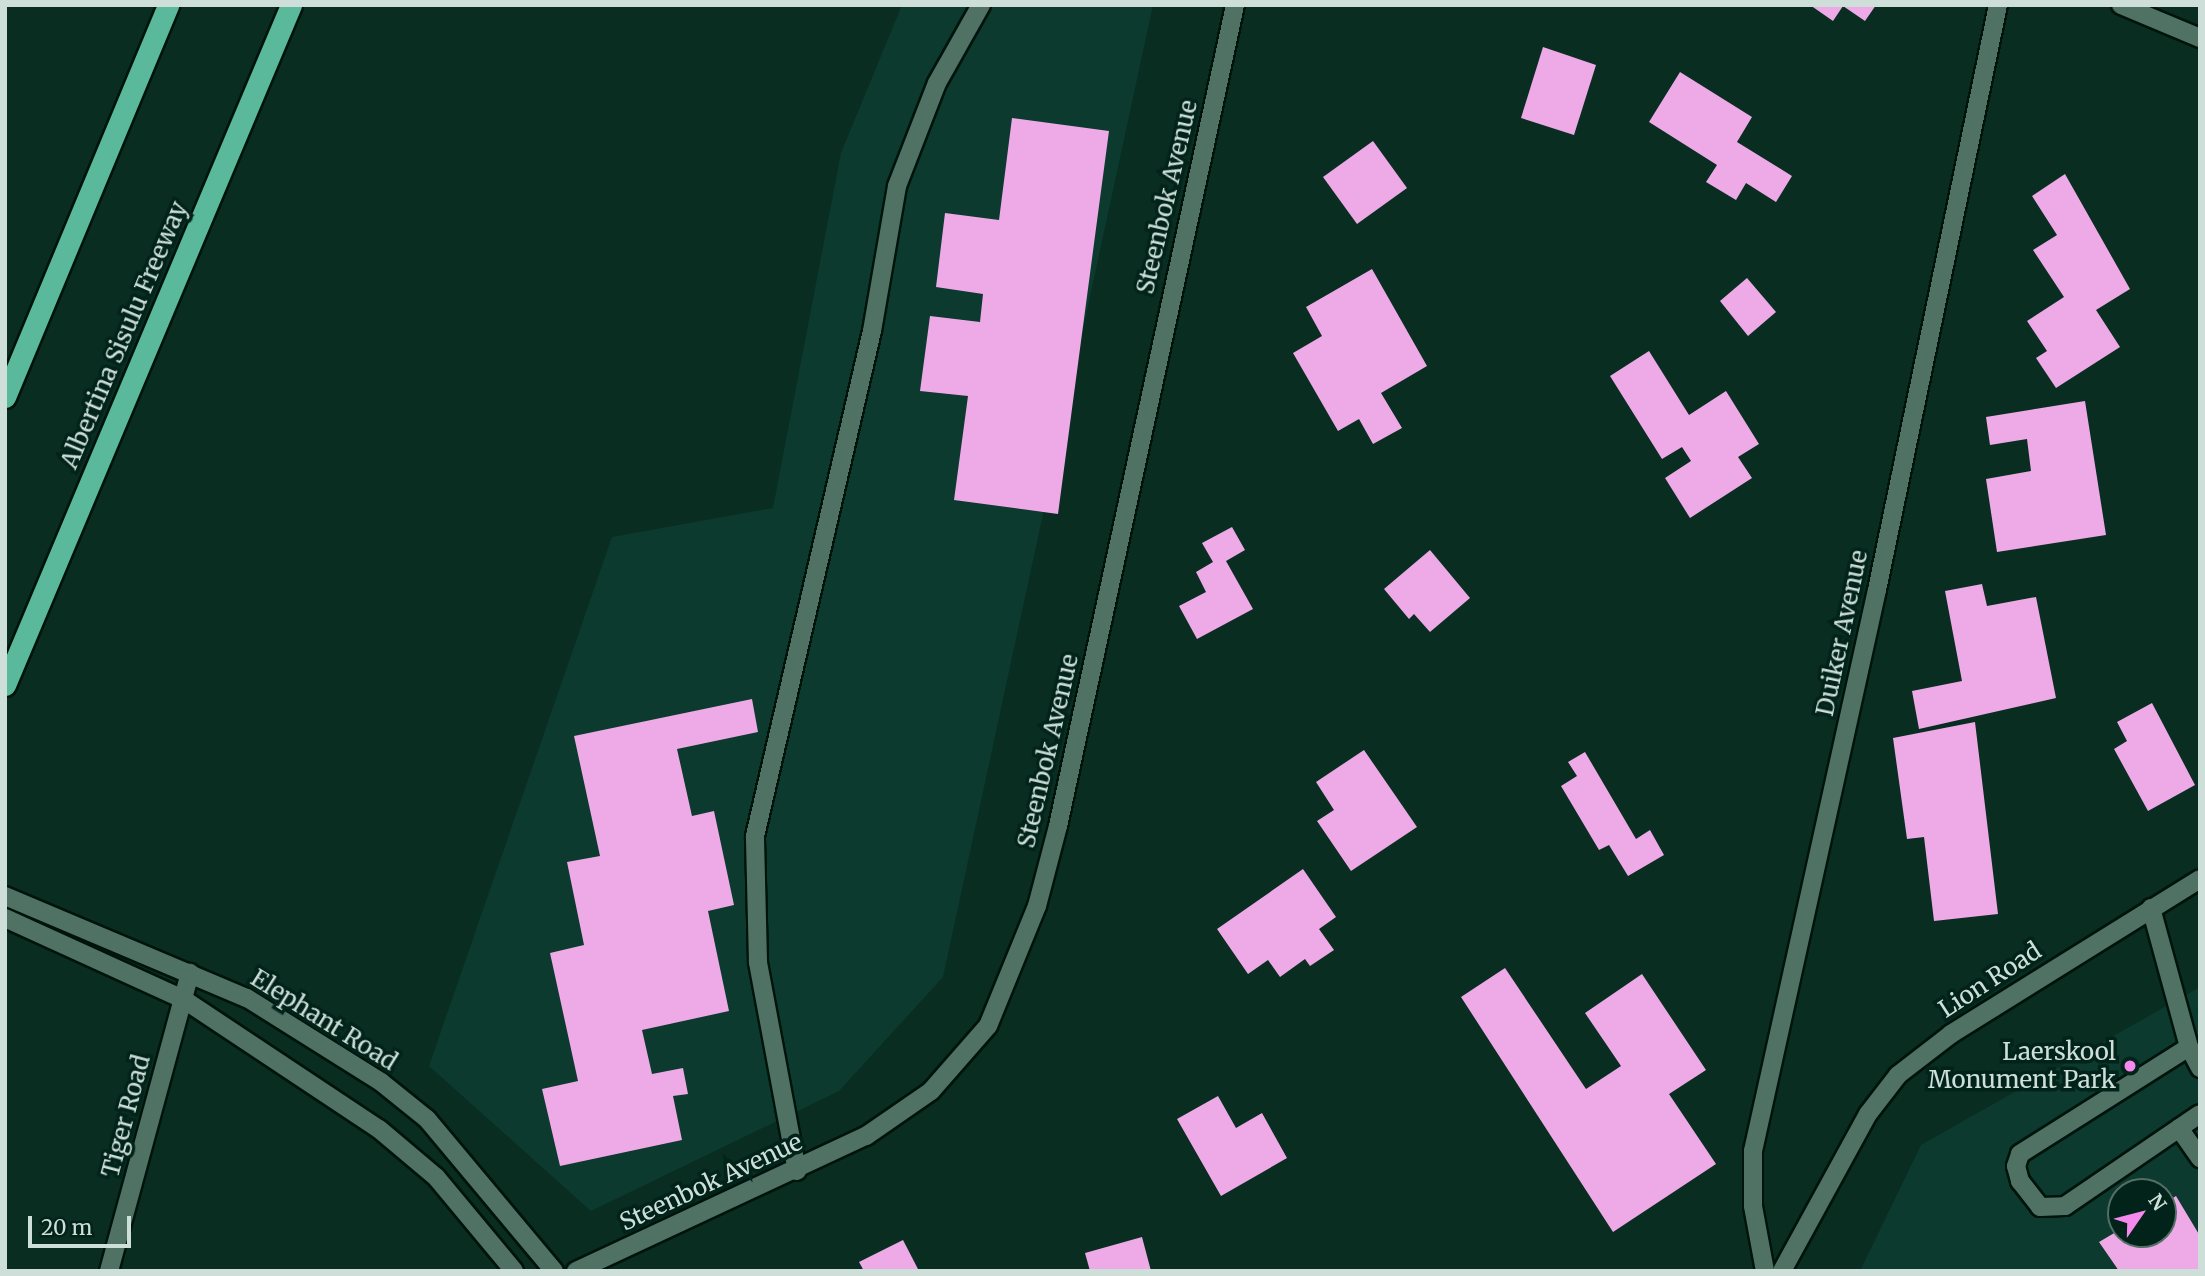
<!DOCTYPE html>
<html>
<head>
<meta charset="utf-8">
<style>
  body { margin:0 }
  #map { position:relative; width:2205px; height:1276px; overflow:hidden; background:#0a2d22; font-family:Merriweather,serif }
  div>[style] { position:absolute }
  .built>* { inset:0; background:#0c3a2e }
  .building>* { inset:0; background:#eeaae7 }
  .roads { filter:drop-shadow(2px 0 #00140c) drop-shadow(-2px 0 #00140c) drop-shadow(0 2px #00140c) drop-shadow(0 -2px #00140c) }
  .minor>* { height:18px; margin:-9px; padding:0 9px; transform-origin:9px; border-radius:9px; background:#507265 }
  .highway>* { height:21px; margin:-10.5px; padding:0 10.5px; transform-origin:10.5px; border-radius:10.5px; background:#5ab99a }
  .dots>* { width:19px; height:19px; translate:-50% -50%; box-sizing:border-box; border:4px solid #012319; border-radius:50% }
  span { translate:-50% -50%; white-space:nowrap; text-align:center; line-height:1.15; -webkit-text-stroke:7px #012319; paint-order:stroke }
  .street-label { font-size:24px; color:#cddfd8 }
  .poi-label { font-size:24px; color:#cddfd8 }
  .right { translate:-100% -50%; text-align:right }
  .frame { position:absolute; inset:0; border:7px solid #cddfd8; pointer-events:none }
  .north { position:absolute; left:2107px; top:1178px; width:70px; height:70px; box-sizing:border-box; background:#012319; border:2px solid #536e65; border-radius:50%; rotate:55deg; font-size:19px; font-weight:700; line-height:28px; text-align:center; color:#cddfd8 }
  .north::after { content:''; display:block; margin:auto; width:24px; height:32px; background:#f689ed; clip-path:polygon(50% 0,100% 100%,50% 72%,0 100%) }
  .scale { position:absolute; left:28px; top:1216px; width:103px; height:32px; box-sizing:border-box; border:4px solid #cddfd8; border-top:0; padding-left:9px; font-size:21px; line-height:24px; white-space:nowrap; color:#cddfd8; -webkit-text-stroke:5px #012319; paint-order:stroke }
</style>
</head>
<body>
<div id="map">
  <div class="built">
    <div style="clip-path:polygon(902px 5px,1153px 5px,943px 977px,839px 1091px,591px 1211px,429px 1066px,612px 537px,773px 508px,841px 153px)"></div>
    <div style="clip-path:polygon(evenodd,2200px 987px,2200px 1271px,1860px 1271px,1921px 1145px,2200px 987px,2121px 1192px,2163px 1192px,2163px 1234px,2121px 1234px,2121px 1192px)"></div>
  </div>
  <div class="building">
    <div style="clip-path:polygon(1810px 5px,1876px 5px,1865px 21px,1843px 6px,1833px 21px)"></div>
    <div style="clip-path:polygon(1543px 47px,1596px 65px,1574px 135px,1521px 118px)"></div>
    <div style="clip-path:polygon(1680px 72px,1752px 117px,1737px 142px,1792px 176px,1776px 202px,1746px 183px,1736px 200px,1706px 182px,1717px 165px,1649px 122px)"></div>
    <div style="clip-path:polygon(1012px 118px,1109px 131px,1058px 514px,954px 500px,968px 396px,920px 391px,930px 316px,980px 322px,983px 294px,936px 287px,945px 213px,999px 220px)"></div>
    <div style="clip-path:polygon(1373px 141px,1407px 188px,1357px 224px,1323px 177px)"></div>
    <div style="clip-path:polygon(2065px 174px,2130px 289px,2096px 310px,2120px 347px,2056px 388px,2036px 358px,2047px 351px,2027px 321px,2064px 297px,2033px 250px,2057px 235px,2032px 196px)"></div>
    <div style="clip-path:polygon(1372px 269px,1427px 366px,1381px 393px,1402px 428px,1373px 444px,1359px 419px,1338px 431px,1293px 353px,1322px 336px,1306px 307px)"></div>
    <div style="clip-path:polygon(1747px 278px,1776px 312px,1748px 336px,1720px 301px)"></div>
    <div style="clip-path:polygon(1649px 351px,1689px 415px,1726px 391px,1759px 444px,1738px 457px,1752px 478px,1690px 518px,1665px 478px,1691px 461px,1682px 447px,1662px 459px,1610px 376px)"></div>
    <div style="clip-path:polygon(2085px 401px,2106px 535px,1997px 552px,1986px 479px,2031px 471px,2027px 439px,1990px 445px,1986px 417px)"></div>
    <div style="clip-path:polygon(1232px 527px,1245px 550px,1226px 561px,1253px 609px,1197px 639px,1179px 606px,1206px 592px,1196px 572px,1213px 562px,1202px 543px)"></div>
    <div style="clip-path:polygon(1430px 550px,1470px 598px,1430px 632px,1414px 614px,1409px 619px,1384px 589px)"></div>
    <div style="clip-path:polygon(1982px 584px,1987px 606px,2036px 597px,2056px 698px,1919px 729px,1912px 691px,1962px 681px,1945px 591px)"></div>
    <div style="clip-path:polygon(752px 699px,758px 732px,677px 749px,692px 816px,714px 811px,734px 905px,708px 911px,729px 1011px,642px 1030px,652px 1074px,683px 1068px,688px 1094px,673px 1096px,682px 1140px,560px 1166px,542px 1089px,578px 1081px,550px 953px,584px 945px,567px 862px,600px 856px,574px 736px)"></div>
    <div style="clip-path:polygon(2152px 703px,2195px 785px,2148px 811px,2114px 749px,2127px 741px,2117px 722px)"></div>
    <div style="clip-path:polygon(1975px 722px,1998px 914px,1934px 921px,1924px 837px,1907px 839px,1893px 738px)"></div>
    <div style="clip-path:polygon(1364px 750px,1417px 827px,1351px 871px,1317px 821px,1334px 810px,1316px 782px)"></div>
    <div style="clip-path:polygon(1585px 752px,1636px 839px,1650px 830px,1664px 855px,1628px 876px,1609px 845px,1599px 850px,1561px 786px,1577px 776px,1568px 762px)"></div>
    <div style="clip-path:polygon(1303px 869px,1336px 917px,1319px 929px,1334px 950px,1310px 966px,1305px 959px,1280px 977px,1268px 960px,1248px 974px,1217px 929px)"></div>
    <div style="clip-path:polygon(1505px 968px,1586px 1089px,1621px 1066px,1585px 1013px,1642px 974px,1706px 1070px,1669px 1094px,1716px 1164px,1613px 1232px,1461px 997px)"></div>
    <div style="clip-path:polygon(1218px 1096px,1236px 1128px,1262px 1113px,1287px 1158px,1221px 1196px,1177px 1119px)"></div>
    <div style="clip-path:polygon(2176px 1196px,2200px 1236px,2200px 1271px,2119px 1271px,2099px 1242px,2121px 1229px,2121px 1234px,2163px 1234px,2163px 1204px)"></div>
    <div style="clip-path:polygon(1142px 1237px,1151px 1271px,1090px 1271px,1085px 1253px)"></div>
    <div style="clip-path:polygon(903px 1240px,919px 1271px,864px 1271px,859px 1262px)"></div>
  </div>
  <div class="roads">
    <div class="minor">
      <div style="left:2121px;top:5px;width:86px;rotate:22.7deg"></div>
      <div style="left:5px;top:896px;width:263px;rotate:22.9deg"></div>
      <div style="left:247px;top:998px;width:158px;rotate:32.1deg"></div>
      <div style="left:381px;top:1082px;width:59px;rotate:38.8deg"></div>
      <div style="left:427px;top:1119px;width:198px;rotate:50.1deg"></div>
      <div style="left:2151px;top:908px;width:144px;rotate:74.7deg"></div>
      <div style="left:2189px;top:1047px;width:24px;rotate:62deg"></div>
      <div style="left:5px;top:918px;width:196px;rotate:24.5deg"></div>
      <div style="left:183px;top:999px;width:235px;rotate:33.6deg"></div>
      <div style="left:379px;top:1129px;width:75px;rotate:40.1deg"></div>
      <div style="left:436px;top:1177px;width:122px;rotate:50.3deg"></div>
      <div style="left:2189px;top:1047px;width:200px;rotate:147.7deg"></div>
      <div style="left:2020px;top:1154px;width:13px;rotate:108deg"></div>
      <div style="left:2016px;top:1166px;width:16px;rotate:75deg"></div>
      <div style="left:2020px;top:1181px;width:33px;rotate:52deg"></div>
      <div style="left:2040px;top:1207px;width:25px;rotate:-2deg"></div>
      <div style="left:2065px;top:1206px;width:163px;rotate:-34.3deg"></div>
      <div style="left:2179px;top:1128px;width:37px;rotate:55deg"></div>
      <div style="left:797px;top:1171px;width:213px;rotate:-100.6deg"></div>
      <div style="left:758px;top:962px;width:126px;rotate:-91.4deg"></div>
      <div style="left:755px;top:836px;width:518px;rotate:-76.96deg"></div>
      <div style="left:872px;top:331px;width:147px;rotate:-80.2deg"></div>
      <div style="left:897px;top:186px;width:110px;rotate:-68.8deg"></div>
      <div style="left:937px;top:83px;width:90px;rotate:-60.6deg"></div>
      <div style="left:109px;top:1271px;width:309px;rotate:-74.8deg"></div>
      <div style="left:576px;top:1271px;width:320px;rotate:-25deg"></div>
      <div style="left:866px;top:1136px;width:79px;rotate:-34.7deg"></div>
      <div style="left:931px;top:1091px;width:86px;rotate:-48.8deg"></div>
      <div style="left:988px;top:1026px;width:130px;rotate:-67.8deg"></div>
      <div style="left:1037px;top:906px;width:83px;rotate:-75.3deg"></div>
      <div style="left:1058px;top:826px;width:840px;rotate:-77.83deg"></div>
      <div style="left:1765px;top:1271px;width:66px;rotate:-100.5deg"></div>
      <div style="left:1753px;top:1206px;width:55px;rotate:-90deg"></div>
      <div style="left:1753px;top:1151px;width:575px;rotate:-77.54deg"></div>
      <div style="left:1877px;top:590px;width:597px;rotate:-78.31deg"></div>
      <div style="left:1782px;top:1271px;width:179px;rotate:-61.3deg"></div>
      <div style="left:1868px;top:1114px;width:49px;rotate:-52.4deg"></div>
      <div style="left:1898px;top:1075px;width:67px;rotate:-37.7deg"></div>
      <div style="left:1951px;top:1034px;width:293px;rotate:-31.9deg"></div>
    </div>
    <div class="highway">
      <div style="left:5px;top:397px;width:425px;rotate:-67.4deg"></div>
      <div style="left:5px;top:685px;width:738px;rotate:-67.19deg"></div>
    </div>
  </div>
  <div class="dots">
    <div style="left:2130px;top:1066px;background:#f689ed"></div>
  </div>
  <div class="street-label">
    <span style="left:1167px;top:197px;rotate:-77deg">Steenbok Avenue</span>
    <span style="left:124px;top:335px;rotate:-67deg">Albertina Sisulu Freeway</span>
    <span style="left:1842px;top:633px;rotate:-78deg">Duiker Avenue</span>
    <span style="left:1048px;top:751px;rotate:-77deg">Steenbok Avenue</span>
    <span style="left:1990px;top:980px;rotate:-33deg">Lion Road</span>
    <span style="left:324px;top:1020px;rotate:32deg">Elephant Road</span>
    <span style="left:126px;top:1116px;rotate:-75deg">Tiger Road</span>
    <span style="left:711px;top:1182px;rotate:-25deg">Steenbok Avenue</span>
  </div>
  <div class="poi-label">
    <span class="right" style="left:2116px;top:1066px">Laerskool<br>Monument Park</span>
  </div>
  <div class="frame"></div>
  <div class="north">N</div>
  <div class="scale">20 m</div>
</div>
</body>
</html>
